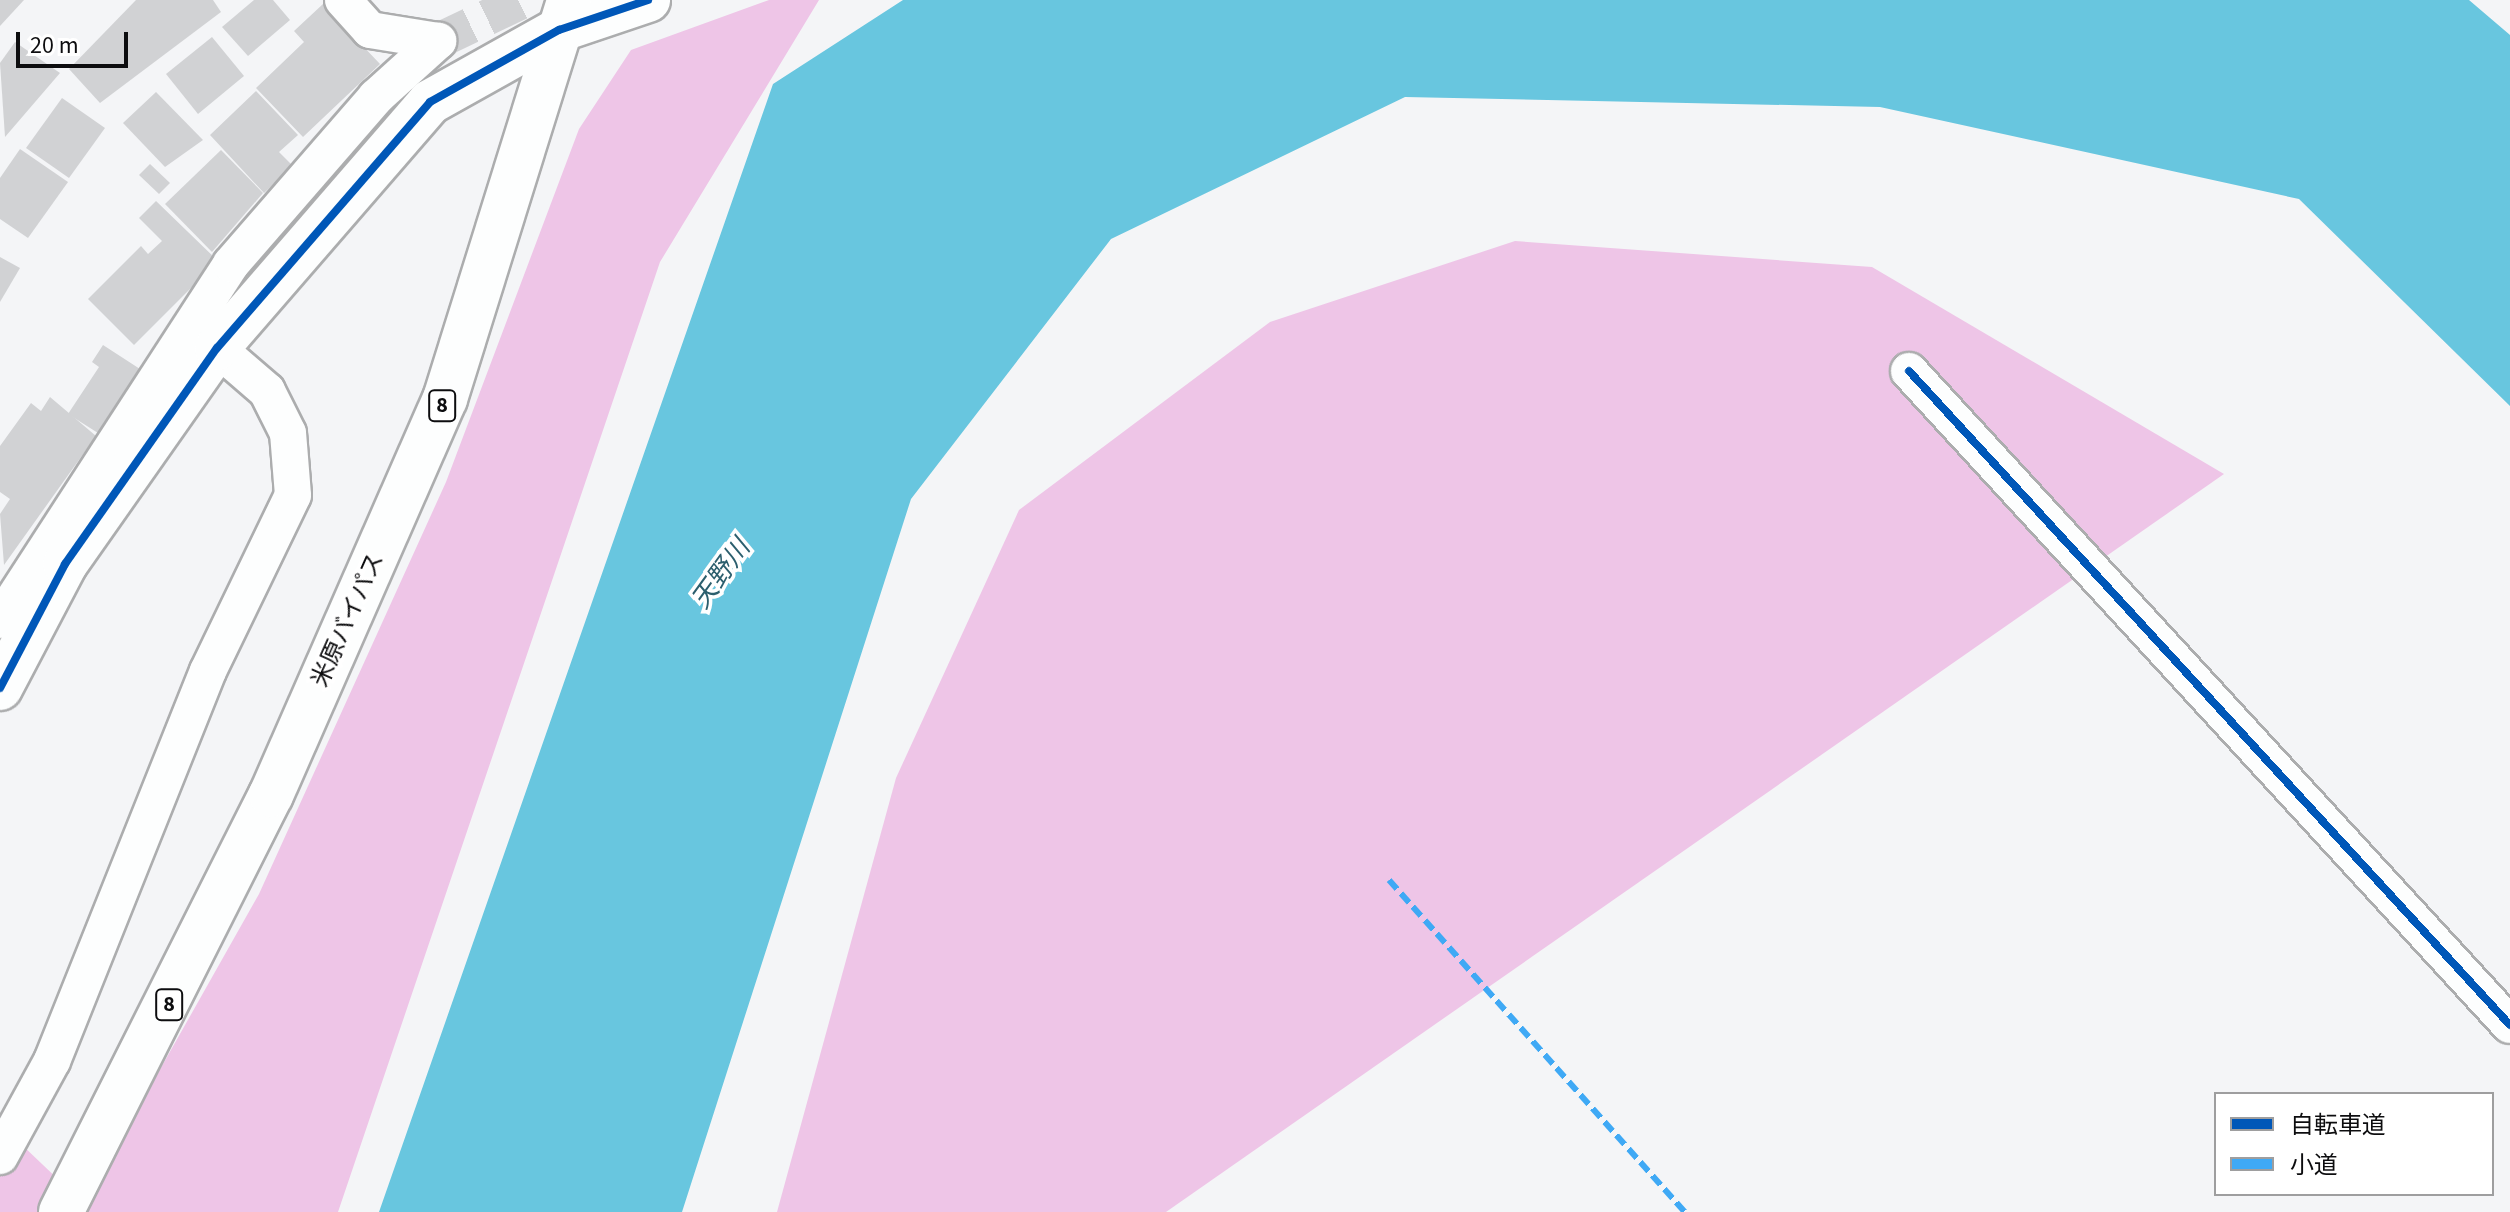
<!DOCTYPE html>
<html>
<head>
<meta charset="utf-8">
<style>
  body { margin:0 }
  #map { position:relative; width:2510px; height:1212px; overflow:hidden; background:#f4f5f7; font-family:"Source Sans 3","Noto Sans JP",sans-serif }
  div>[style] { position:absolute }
  .forest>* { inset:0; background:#eec5e7 }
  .water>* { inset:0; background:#68c6df }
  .building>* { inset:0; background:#d1d2d4 }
  .minor-tunnel>* { height:36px; margin-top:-18px; transform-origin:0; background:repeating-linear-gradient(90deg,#d1d2d4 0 36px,transparent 0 54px) }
  .roads { filter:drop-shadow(2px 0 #acadae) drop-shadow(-2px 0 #acadae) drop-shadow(0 2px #acadae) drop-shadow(0 -2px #acadae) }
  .minor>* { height:36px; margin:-18px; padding:0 18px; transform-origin:18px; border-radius:18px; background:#fdfefe }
  .tertiary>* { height:44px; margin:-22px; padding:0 22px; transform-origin:22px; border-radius:22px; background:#fdfefe }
  .trunk>* { height:44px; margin:-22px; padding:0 22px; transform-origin:22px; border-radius:22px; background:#fdfefe }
  .quiet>* { height:6px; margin-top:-3px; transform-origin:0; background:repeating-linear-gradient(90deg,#3fa9f5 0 12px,transparent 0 18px) }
  .cycleway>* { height:8px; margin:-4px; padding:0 4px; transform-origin:4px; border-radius:4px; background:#0057b8 }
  span { translate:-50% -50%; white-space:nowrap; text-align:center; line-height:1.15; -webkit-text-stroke:7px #fff; paint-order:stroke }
  .shield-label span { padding:2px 6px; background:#fff; border:2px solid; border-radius:6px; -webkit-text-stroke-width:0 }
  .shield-label { font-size:22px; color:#0d0d0f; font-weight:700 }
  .street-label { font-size:24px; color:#0d0d0f }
  .water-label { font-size:26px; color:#2c5f6e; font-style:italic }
  .legend { position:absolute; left:2214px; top:1092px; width:280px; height:104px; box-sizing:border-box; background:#fff; border:2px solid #9e9e9f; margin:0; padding:10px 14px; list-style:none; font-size:24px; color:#0d0d0f }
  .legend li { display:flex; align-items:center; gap:16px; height:40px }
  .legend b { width:40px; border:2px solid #9e9e9f }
  .scale { position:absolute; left:16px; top:32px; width:112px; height:36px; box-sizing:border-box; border:4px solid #0d0d0f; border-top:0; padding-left:10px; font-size:24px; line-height:28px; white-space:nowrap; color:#0d0d0f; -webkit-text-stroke:6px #fff; paint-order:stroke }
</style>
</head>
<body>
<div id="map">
  <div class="forest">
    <div style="clip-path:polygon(769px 0,819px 0,660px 262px,338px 1212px,0 1212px,0 1124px,84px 1204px,259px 894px,446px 482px,579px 129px,631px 50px)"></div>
    <div style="clip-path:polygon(1515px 241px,1872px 267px,2224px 474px,1166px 1212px,777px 1212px,896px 778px,1019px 510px,1270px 322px)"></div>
  </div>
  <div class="water">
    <div style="clip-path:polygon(903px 0,2469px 0,2510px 35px,2510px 406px,2299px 199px,1880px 107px,1405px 97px,1111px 239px,911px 499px,682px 1212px,379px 1212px,773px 84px)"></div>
  </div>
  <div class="building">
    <div style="clip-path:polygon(0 0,24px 0,0 26px)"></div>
    <div style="clip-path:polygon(136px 0,213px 0,221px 12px,100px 103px,69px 69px)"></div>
    <div style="clip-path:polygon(254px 0,273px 0,290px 20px,248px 56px,222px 27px)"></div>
    <div style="clip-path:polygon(323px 4px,380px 64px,303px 137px,256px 88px,304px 42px,294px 31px)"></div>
    <div style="clip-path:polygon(212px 37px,244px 76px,198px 114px,166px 74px)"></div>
    <div style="clip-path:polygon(15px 42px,60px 73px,5px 137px,0 63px)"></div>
    <div style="clip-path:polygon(256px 91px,298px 135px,279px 152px,293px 166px,264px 193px,210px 135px)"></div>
    <div style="clip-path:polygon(156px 92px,203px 140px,165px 167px,123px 123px)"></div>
    <div style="clip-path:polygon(62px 98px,105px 128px,69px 178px,26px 148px)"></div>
    <div style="clip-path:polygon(20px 149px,68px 182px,28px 238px,0 219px,0 178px)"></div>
    <div style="clip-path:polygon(221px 150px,263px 193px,212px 252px,165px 204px)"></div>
    <div style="clip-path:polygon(150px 164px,170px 183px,159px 194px,139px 175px)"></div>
    <div style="clip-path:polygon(156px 201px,218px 261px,134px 345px,88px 299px,141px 246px,148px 254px,162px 241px,139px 218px)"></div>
    <div style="clip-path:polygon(0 257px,20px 268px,0 302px)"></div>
    <div style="clip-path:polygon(103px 345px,140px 369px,98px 433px,68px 414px,99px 367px,92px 362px)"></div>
    <div style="clip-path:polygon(50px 397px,96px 436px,4px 565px,0 514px,10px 499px,0 492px,0 446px,31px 403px,41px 411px)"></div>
  </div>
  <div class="minor-tunnel">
    <div style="left:438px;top:41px;width:95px;rotate:-25.5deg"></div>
  </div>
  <div class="roads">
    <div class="minor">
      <div style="left:343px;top:0;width:40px;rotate:48deg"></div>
      <div style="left:370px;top:30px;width:69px;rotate:9.2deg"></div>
      <div style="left:1909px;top:371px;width:888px;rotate:47.42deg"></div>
      <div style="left:0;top:620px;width:424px;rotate:-57deg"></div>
      <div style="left:231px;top:264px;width:221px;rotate:-49deg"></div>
      <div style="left:376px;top:97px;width:84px;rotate:-42.1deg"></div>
      <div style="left:0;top:1156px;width:108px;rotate:-61.3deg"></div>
      <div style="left:52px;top:1061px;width:420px;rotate:-68.2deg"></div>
      <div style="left:208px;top:671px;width:195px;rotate:-64.2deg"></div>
      <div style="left:293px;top:495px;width:62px;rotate:-94.6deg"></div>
      <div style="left:288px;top:433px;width:47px;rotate:-116.6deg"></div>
      <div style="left:267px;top:391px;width:66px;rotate:-139.3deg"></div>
    </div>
    <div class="tertiary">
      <div style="left:0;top:688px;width:140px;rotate:-62.3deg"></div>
      <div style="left:65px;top:564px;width:264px;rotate:-54.9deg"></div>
      <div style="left:217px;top:348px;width:325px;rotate:-49.1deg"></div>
      <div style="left:430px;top:102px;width:148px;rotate:-29.2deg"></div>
      <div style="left:559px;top:30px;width:94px;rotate:-18.6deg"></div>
    </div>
    <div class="trunk">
      <div style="left:61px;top:1212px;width:467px;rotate:-63.3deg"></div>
      <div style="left:271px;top:795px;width:433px;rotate:-66.3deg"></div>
      <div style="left:445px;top:399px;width:418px;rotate:-72.7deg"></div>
    </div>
  </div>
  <div class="quiet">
    <div style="left:1389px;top:880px;width:445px;rotate:48.3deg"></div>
  </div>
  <div class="cycleway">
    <div style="left:1909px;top:371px;width:888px;rotate:47.42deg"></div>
    <div style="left:0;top:688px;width:140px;rotate:-62.3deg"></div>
    <div style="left:65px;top:564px;width:264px;rotate:-54.9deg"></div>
    <div style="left:217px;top:348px;width:325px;rotate:-49.1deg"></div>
    <div style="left:430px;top:102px;width:148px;rotate:-29.2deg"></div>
    <div style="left:559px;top:30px;width:94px;rotate:-18.6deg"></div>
  </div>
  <div class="shield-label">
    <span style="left:442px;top:406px">8</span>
    <span style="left:169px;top:1005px">8</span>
  </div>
  <div class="street-label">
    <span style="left:348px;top:620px;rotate:-66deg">米原バイパス</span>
  </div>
  <div class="water-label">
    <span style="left:721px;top:574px;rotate:-54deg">天野川</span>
  </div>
  <ul class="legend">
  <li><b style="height:10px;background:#0057b8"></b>自転車道</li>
  <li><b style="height:10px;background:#3fa9f5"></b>小道</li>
  </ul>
  <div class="scale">20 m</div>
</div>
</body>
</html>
